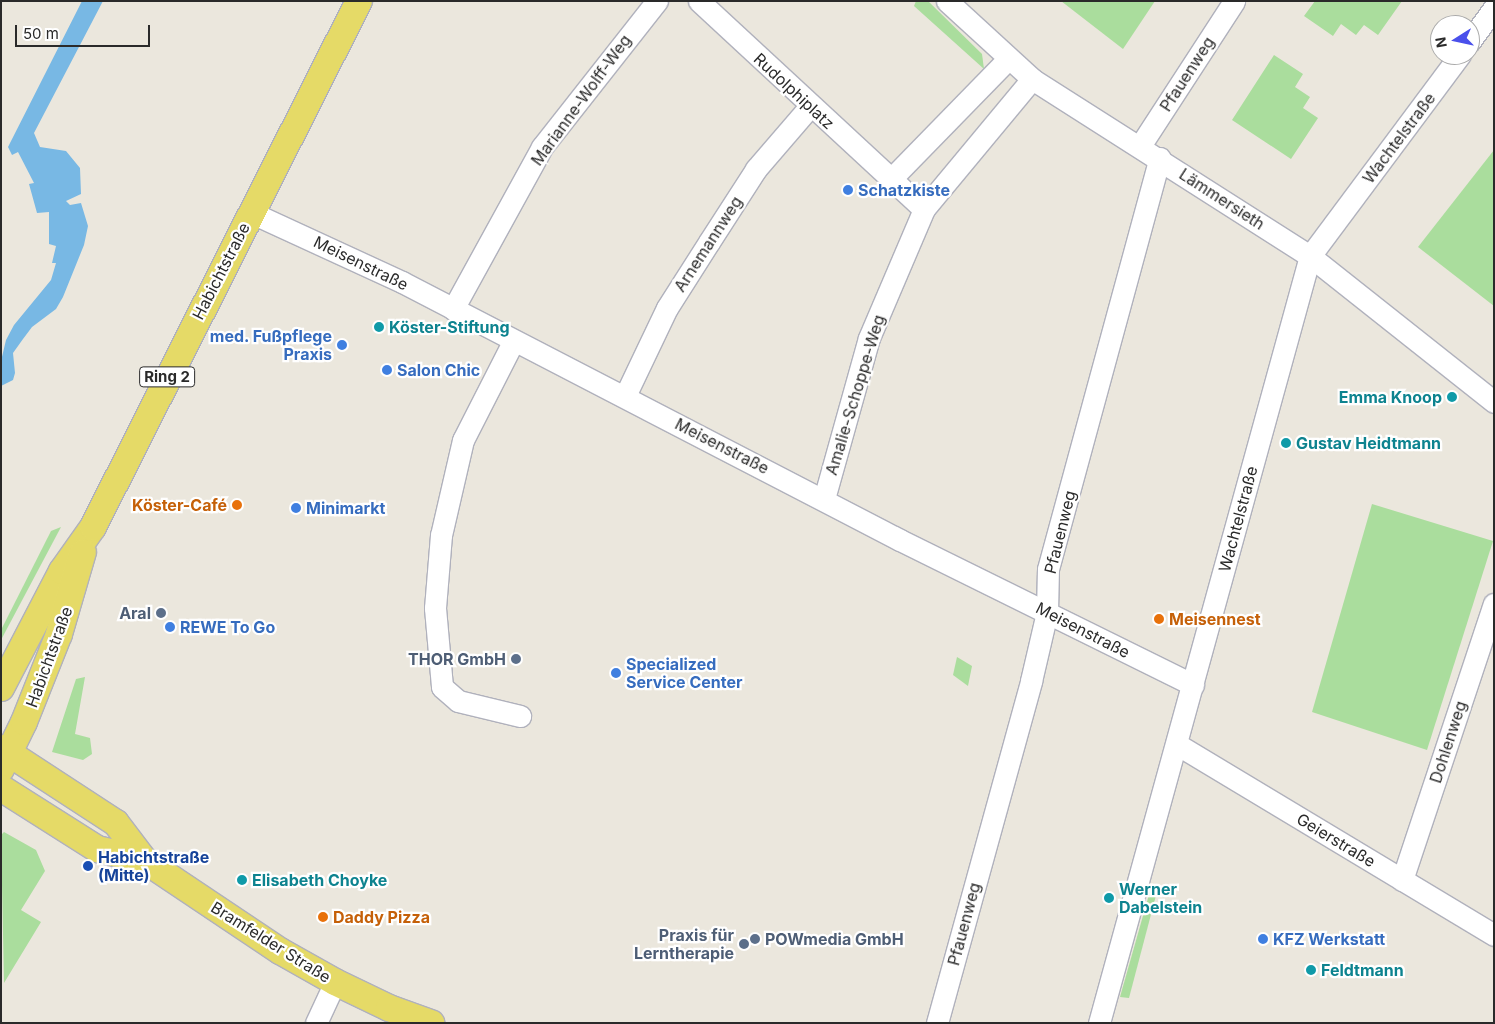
<!DOCTYPE html>
<html>
<head>
<meta charset="utf-8">
<style>
  body { margin:0 }
  #map { position:relative; width:1495px; height:1024px; overflow:hidden; background:#ebe7dd; font-family:Inter,sans-serif }
  div>[style] { position:absolute }
  .green>* { inset:0; background:#aadd9d }
  .water>* { inset:0; background:#78b8e4 }
  .roads { filter:drop-shadow(1px 0 #b0b1bc) drop-shadow(-1px 0 #b0b1bc) drop-shadow(0 1px #b0b1bc) drop-shadow(0 -1px #b0b1bc) }
  .minor>* { height:21px; margin:-10.5px; padding:0 10.5px; transform-origin:10.5px; border-radius:10.5px; background:#fff }
  .major>* { height:26px; margin:-13px; padding:0 13px; transform-origin:13px; border-radius:13px; background:#e5da67 }
  .dots>* { width:14px; height:14px; translate:-50% -50%; box-sizing:border-box; border:2px solid #fff; border-radius:50% }
  span { translate:-50% -50%; white-space:nowrap; text-align:center; line-height:1.15; -webkit-text-stroke:4.5px #fff; paint-order:stroke }
  .shield-label span { padding:1px 4px; background:#fff; border:1px solid; border-radius:4px; -webkit-text-stroke-width:0 }
  .shield-label { font-size:15px; color:#2a2a2a; font-weight:700 }
  .street-label { font-size:16px; color:#2a2a2a }
  .shop-label { font-size:16px; color:#366cbe; font-weight:700 }
  .left { translate:0 -50%; text-align:left }
  .right { translate:-100% -50%; text-align:right }
  .culture-label { font-size:16px; color:#0d838f; font-weight:700 }
  .food-label { font-size:16px; color:#c56008; font-weight:700 }
  .service-label { font-size:16px; color:#4e5e75; font-weight:700 }
  .transit-label { font-size:16px; color:#164399; font-weight:700 }
  .frame { position:absolute; inset:0; border:2px solid #2a2a2a; pointer-events:none }
  .north { position:absolute; left:1430px; top:15px; width:50px; height:50px; box-sizing:border-box; background:#fff; border:1px solid #aaa; border-radius:50%; rotate:260deg; font-size:14px; font-weight:700; line-height:20px; text-align:center; color:#2a2a2a }
  .north::after { content:''; display:block; margin:auto; width:18px; height:22px; background:#4a50eb; clip-path:polygon(50% 0,100% 100%,50% 72%,0 100%) }
  .scale { position:absolute; left:15px; top:25px; width:135px; height:22px; box-sizing:border-box; border:2px solid #2a2a2a; border-top:0; padding-left:6px; font-size:15px; line-height:18px; white-space:nowrap; color:#2a2a2a; -webkit-text-stroke:4px #fff; paint-order:stroke }
</style>
</head>
<body>
<div id="map">
  <div class="green">
    <div style="clip-path:polygon(916px 1px,928px 1px,982px 54px,984px 69px,914px 6px)"></div>
    <div style="clip-path:polygon(1061px 1px,1155px 1px,1123px 49px)"></div>
    <div style="clip-path:polygon(1315px 1px,1402px 1px,1378px 35px,1364px 25px,1356px 35px,1341px 24px,1333px 36px,1304px 16px)"></div>
    <div style="clip-path:polygon(1274px 55px,1303px 74px,1295px 87px,1310px 97px,1303px 108px,1318px 118px,1291px 159px,1232px 120px)"></div>
    <div style="clip-path:polygon(1494px 150px,1494px 306px,1418px 247px)"></div>
    <div style="clip-path:polygon(1372px 504px,1493px 541px,1427px 750px,1312px 712px)"></div>
    <div style="clip-path:polygon(61px 527px,1px 640px,1px 630px,51px 531px)"></div>
    <div style="clip-path:polygon(957px 657px,972px 666px,968px 686px,953px 675px)"></div>
    <div style="clip-path:polygon(85px 677px,75px 734px,90px 738px,92px 754px,83px 760px,52px 752px,76px 679px)"></div>
    <div style="clip-path:polygon(4px 832px,36px 850px,45px 871px,21px 910px,41px 922px,4px 983px,1px 835px)"></div>
    <div style="clip-path:polygon(1152px 884px,1159px 884px,1129px 998px,1120px 997px)"></div>
  </div>
  <div class="water">
    <div style="clip-path:polygon(82px 1px,103px 1px,34px 133px,40px 147px,66px 151px,80px 168px,81px 194px,66px 201px,70px 205px,81px 203px,88px 226px,84px 245px,63px 297px,56px 309px,32px 327px,23px 339px,13px 353px,15px 373px,13px 380px,1px 386px,1px 361px,6px 340px,14px 325px,51px 280px,56px 263px,52px 263px,56px 246px,49px 244px,49px 212px,37px 213px,29px 184px,34px 183px,18px 152px,12px 155px,8px 147px)"></div>
  </div>
  <div class="roads">
    <div class="minor">
      <div style="left:699px;top:1px;width:306px;rotate:42.8deg"></div>
      <div style="left:947px;top:1px;width:115px;rotate:42.5deg"></div>
      <div style="left:1032px;top:79px;width:330px;rotate:32.5deg"></div>
      <div style="left:1310px;top:256px;width:235px;rotate:38.4deg"></div>
      <div style="left:1470px;top:41px;width:41px;rotate:-54deg"></div>
      <div style="left:1140px;top:146px;width:173px;rotate:-57deg"></div>
      <div style="left:890px;top:180px;width:169px;rotate:-45.7deg"></div>
      <div style="left:250px;top:212px;width:167px;rotate:24.7deg"></div>
      <div style="left:402px;top:282px;width:561px;rotate:27.39deg"></div>
      <div style="left:900px;top:540px;width:327px;rotate:26.3deg"></div>
      <div style="left:453px;top:309px;width:185px;rotate:-61.2deg"></div>
      <div style="left:542px;top:147px;width:186px;rotate:-51.8deg"></div>
      <div style="left:513px;top:342px;width:110px;rotate:117deg"></div>
      <div style="left:463px;top:440px;width:98px;rotate:103deg"></div>
      <div style="left:441px;top:535px;width:73px;rotate:94.7deg"></div>
      <div style="left:435px;top:608px;width:79px;rotate:84.9deg"></div>
      <div style="left:442px;top:687px;width:21px;rotate:41deg"></div>
      <div style="left:458px;top:701px;width:64px;rotate:13.6deg"></div>
      <div style="left:625px;top:396px;width:98px;rotate:-64.5deg"></div>
      <div style="left:667px;top:308px;width:78px;rotate:-57.5deg"></div>
      <div style="left:709px;top:242px;width:87px;rotate:-57.2deg"></div>
      <div style="left:756px;top:169px;width:84px;rotate:-49.3deg"></div>
      <div style="left:824px;top:499px;width:167px;rotate:-74.4deg"></div>
      <div style="left:869px;top:338px;width:140px;rotate:-66.9deg"></div>
      <div style="left:924px;top:209px;width:169px;rotate:-50.3deg"></div>
      <div style="left:1178px;top:745px;width:369px;rotate:31deg"></div>
      <div style="left:1402px;top:880px;width:291px;rotate:-71.6deg"></div>
      <div style="left:316px;top:1023px;width:45px;rotate:-65.1deg"></div>
      <div style="left:937px;top:1023px;width:355px;rotate:-74.6deg"></div>
      <div style="left:1031px;top:681px;width:71px;rotate:-76.9deg"></div>
      <div style="left:1047px;top:612px;width:43px;rotate:-88.7deg"></div>
      <div style="left:1048px;top:569px;width:426px;rotate:-74.8deg"></div>
      <div style="left:1099px;top:1023px;width:795px;rotate:-74.62deg"></div>
      <div style="left:1310px;top:256px;width:251px;rotate:-53.3deg"></div>
    </div>
    <div class="major">
      <div style="left:1px;top:688px;width:132px;rotate:-62.5deg"></div>
      <div style="left:62px;top:571px;width:54px;rotate:-54.8deg"></div>
      <div style="left:93px;top:527px;width:589px;rotate:-63.17deg"></div>
      <div style="left:1px;top:748px;width:137px;rotate:33.1deg"></div>
      <div style="left:116px;top:823px;width:46px;rotate:52.9deg"></div>
      <div style="left:1px;top:769px;width:52px;rotate:-63.9deg"></div>
      <div style="left:24px;top:722px;width:95px;rotate:-68.3deg"></div>
      <div style="left:59px;top:634px;width:85px;rotate:-73.7deg"></div>
      <div style="left:1px;top:788px;width:114px;rotate:32.4deg"></div>
      <div style="left:97px;top:849px;width:48px;rotate:13.2deg"></div>
      <div style="left:144px;top:860px;width:164px;rotate:33.8deg"></div>
      <div style="left:280px;top:951px;width:63px;rotate:29.4deg"></div>
      <div style="left:335px;top:982px;width:60px;rotate:25.7deg"></div>
      <div style="left:389px;top:1008px;width:45px;rotate:19.7deg"></div>
    </div>
  </div>
  <div class="dots">
    <div style="left:848px;top:190px;background:#3f7fe0"></div>
    <div style="left:379px;top:327px;background:#0f9aa8"></div>
    <div style="left:342px;top:345px;background:#3f7fe0"></div>
    <div style="left:387px;top:370px;background:#3f7fe0"></div>
    <div style="left:1452px;top:397px;background:#0f9aa8"></div>
    <div style="left:1286px;top:443px;background:#0f9aa8"></div>
    <div style="left:237px;top:505px;background:#e8710a"></div>
    <div style="left:296px;top:508px;background:#3f7fe0"></div>
    <div style="left:161px;top:613px;background:#5c6f8a"></div>
    <div style="left:1159px;top:619px;background:#e8710a"></div>
    <div style="left:170px;top:627px;background:#3f7fe0"></div>
    <div style="left:516px;top:659px;background:#5c6f8a"></div>
    <div style="left:616px;top:673px;background:#3f7fe0"></div>
    <div style="left:88px;top:866px;background:#1a4fb4"></div>
    <div style="left:242px;top:880px;background:#0f9aa8"></div>
    <div style="left:1109px;top:898px;background:#0f9aa8"></div>
    <div style="left:323px;top:917px;background:#e8710a"></div>
    <div style="left:755px;top:939px;background:#5c6f8a"></div>
    <div style="left:1263px;top:939px;background:#3f7fe0"></div>
    <div style="left:744px;top:944px;background:#5c6f8a"></div>
    <div style="left:1311px;top:970px;background:#0f9aa8"></div>
  </div>
  <div class="shield-label">
    <span style="left:167px;top:377px">Ring 2</span>
  </div>
  <div class="street-label">
    <span style="left:1187px;top:74px;rotate:-57deg">Pfauenweg</span>
    <span style="left:794px;top:91px;rotate:43deg">Rudolphiplatz</span>
    <span style="left:581px;top:100px;rotate:-54deg">Marianne-Wolff-Weg</span>
    <span style="left:1399px;top:138px;rotate:-53deg">Wachtelstraße</span>
    <span style="left:1222px;top:199px;rotate:33deg">Lämmersieth</span>
    <span style="left:708px;top:244px;rotate:-57deg">Arnemannweg</span>
    <span style="left:361px;top:263px;rotate:26deg">Meisenstraße</span>
    <span style="left:221px;top:271px;rotate:-63deg">Habichtstraße</span>
    <span style="left:855px;top:395px;rotate:-73deg">Amalie-Schoppe-Weg</span>
    <span style="left:722px;top:446px;rotate:27deg">Meisenstraße</span>
    <span style="left:1238px;top:519px;rotate:-75deg">Wachtelstraße</span>
    <span style="left:1060px;top:532px;rotate:-76deg">Pfauenweg</span>
    <span style="left:1083px;top:630px;rotate:27deg">Meisenstraße</span>
    <span style="left:49px;top:657px;rotate:-70deg">Habichtstraße</span>
    <span style="left:1448px;top:742px;rotate:-72deg">Dohlenweg</span>
    <span style="left:1336px;top:840px;rotate:31deg">Geierstraße</span>
    <span style="left:964px;top:924px;rotate:-75deg">Pfauenweg</span>
    <span style="left:271px;top:942px;rotate:32deg">Bramfelder Straße</span>
  </div>
  <div class="shop-label">
    <span class="left" style="left:858px;top:190px">Schatzkiste</span>
    <span class="right" style="left:332px;top:345px">med. Fußpflege<br>Praxis</span>
    <span class="left" style="left:397px;top:370px">Salon Chic</span>
    <span class="left" style="left:306px;top:508px">Minimarkt</span>
    <span class="left" style="left:180px;top:627px">REWE To Go</span>
    <span class="left" style="left:626px;top:673px">Specialized<br>Service Center</span>
    <span class="left" style="left:1273px;top:939px">KFZ Werkstatt</span>
  </div>
  <div class="culture-label">
    <span class="left" style="left:389px;top:327px">Köster-Stiftung</span>
    <span class="right" style="left:1442px;top:397px">Emma Knoop</span>
    <span class="left" style="left:1296px;top:443px">Gustav Heidtmann</span>
    <span class="left" style="left:252px;top:880px">Elisabeth Choyke</span>
    <span class="left" style="left:1119px;top:898px">Werner<br>Dabelstein</span>
    <span class="left" style="left:1321px;top:970px">Feldtmann</span>
  </div>
  <div class="food-label">
    <span class="right" style="left:227px;top:505px">Köster-Café</span>
    <span class="left" style="left:1169px;top:619px">Meisennest</span>
    <span class="left" style="left:333px;top:917px">Daddy Pizza</span>
  </div>
  <div class="service-label">
    <span class="right" style="left:151px;top:613px">Aral</span>
    <span class="right" style="left:506px;top:659px">THOR GmbH</span>
    <span class="right" style="left:734px;top:944px">Praxis für<br>Lerntherapie</span>
    <span class="left" style="left:765px;top:939px">POWmedia GmbH</span>
  </div>
  <div class="transit-label">
    <span class="left" style="left:98px;top:866px">Habichtstraße<br>(Mitte)</span>
  </div>
  <div class="frame"></div>
  <div class="north">N</div>
  <div class="scale">50 m</div>
</div>
</body>
</html>
